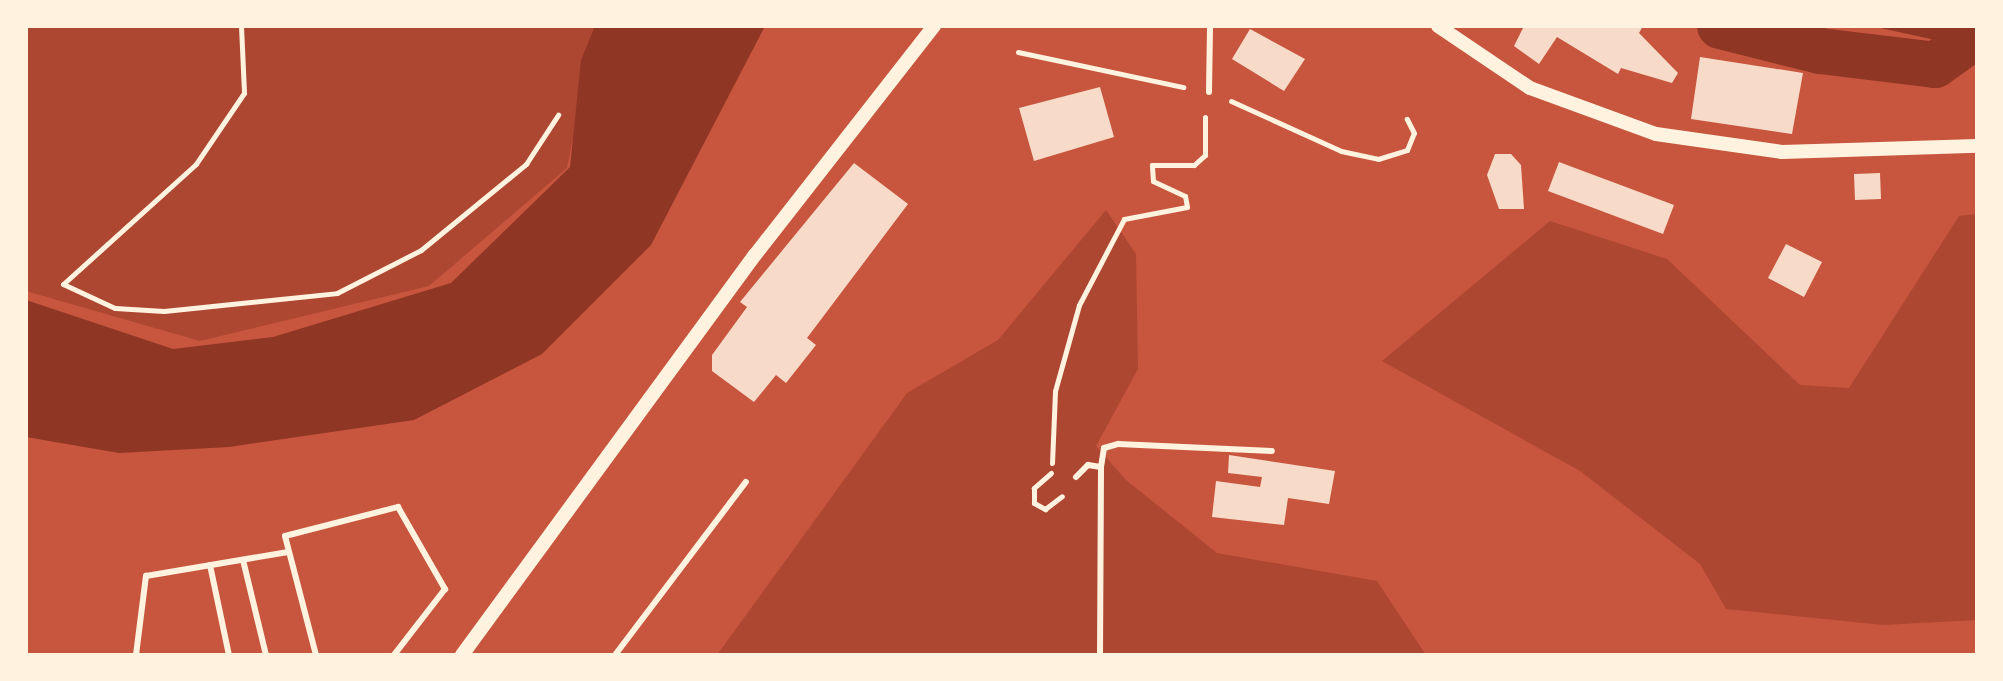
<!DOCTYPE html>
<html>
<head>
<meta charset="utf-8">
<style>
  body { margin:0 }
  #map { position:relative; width:2003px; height:681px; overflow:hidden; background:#c8553d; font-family:Mulish,sans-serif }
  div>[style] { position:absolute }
  .green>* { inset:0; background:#ae4732 }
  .water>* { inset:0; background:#8f3625 }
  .canal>* { height:46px; margin:-23px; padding:0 23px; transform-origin:23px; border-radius:23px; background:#8f3625 }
  .building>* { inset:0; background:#f7dbc8 }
  .path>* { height:5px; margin:-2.5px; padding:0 2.5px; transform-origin:2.5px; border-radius:2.5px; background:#fff3e0 }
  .service>* { height:6px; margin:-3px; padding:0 3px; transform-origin:3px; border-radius:3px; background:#fff3e0 }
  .tertiary>* { height:14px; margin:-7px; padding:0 7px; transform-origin:7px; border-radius:7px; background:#fff3e0 }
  span { translate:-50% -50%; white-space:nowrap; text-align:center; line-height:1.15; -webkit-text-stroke:6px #fff3e0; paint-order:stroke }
  .frame { position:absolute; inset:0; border:28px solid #fff3e0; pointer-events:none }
</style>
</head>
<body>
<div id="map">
  <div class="green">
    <div style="clip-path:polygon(26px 26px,595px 26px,567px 168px,429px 286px,200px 341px,26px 291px)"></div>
    <div style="clip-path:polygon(1106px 210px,1136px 254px,1138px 369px,1096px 446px,1126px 480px,1217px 553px,1377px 581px,1426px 655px,717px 655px,907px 393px,998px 340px)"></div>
    <div style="clip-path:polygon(1977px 214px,1977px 620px,1883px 625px,1726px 609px,1700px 564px,1580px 471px,1382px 361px,1550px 221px,1667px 259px,1800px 385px,1849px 388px,1959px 216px)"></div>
  </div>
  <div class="water">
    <div style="clip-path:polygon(595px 26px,765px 26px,651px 245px,542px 354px,414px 420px,229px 447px,119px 453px,26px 437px,26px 300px,173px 349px,273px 337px,451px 283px,570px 167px,581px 60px)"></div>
    <div style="clip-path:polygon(1871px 26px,1977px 26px,1977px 49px)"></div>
  </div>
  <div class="canal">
    <div style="left:1720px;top:26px;width:103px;rotate:14deg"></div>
    <div style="left:1820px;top:51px;width:116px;rotate:6.9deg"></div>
    <div style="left:1935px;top:65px;width:52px;rotate:-35.5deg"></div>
  </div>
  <div class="building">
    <div style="clip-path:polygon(1524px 26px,1643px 26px,1639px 33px,1678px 73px,1672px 83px,1621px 68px,1618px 74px,1557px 37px,1539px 64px,1514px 46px)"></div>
    <div style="clip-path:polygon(1250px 29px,1305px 59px,1284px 91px,1232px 59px)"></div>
    <div style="clip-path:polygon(1700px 57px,1803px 73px,1792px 134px,1691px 119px)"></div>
    <div style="clip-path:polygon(1100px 87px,1114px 137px,1034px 161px,1019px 108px)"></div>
    <div style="clip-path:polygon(1495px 154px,1511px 154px,1521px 165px,1524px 209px,1499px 209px,1487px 175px)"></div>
    <div style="clip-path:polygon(1559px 162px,1674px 205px,1663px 234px,1548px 191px)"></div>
    <div style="clip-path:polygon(854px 163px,908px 204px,807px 338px,816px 345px,786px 383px,776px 375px,754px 402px,712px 371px,712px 355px,747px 307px,740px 302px)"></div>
    <div style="clip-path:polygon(1880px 173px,1881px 199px,1855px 200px,1854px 174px)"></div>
    <div style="clip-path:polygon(1786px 244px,1822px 262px,1804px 297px,1768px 278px)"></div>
    <div style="clip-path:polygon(1229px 455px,1335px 471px,1329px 504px,1288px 498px,1284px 525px,1212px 517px,1216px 481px,1260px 487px,1262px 477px,1228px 473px)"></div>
  </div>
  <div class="path">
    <div style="left:241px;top:26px;width:67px;rotate:87.4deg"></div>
    <div style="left:244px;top:93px;width:86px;rotate:124.1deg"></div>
    <div style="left:196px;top:164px;width:179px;rotate:137.9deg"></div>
    <div style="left:63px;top:284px;width:57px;rotate:24.8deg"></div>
    <div style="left:115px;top:308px;width:49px;rotate:3.5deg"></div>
    <div style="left:164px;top:311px;width:174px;rotate:-5.9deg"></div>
    <div style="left:337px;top:293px;width:94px;rotate:-27.1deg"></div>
    <div style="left:421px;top:250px;width:136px;rotate:-39.3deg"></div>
    <div style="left:526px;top:164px;width:59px;rotate:-56.9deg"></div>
    <div style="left:1018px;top:52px;width:169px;rotate:12deg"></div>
    <div style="left:1231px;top:101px;width:121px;rotate:24.4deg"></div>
    <div style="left:1341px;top:151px;width:38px;rotate:12deg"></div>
    <div style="left:1378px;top:159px;width:30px;rotate:-17deg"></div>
    <div style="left:1407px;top:150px;width:18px;rotate:-68deg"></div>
    <div style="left:1414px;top:133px;width:16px;rotate:-117deg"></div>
    <div style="left:1052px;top:463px;width:72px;rotate:-87.6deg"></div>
    <div style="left:1055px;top:391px;width:89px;rotate:-74.4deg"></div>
    <div style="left:1079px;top:305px;width:97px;rotate:-62.4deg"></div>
    <div style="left:1124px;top:219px;width:64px;rotate:-10.8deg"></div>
    <div style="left:1187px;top:207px;width:11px;rotate:-100deg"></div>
    <div style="left:1185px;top:196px;width:35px;rotate:-155deg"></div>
    <div style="left:1153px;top:181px;width:16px;rotate:-94deg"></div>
    <div style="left:1152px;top:165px;width:42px"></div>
    <div style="left:1194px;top:165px;width:15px;rotate:-42deg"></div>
    <div style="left:1205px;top:155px;width:38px;rotate:-90deg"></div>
    <div style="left:1051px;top:473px;width:23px;rotate:139deg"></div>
    <div style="left:1034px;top:488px;width:15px;rotate:90deg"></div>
    <div style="left:1034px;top:503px;width:13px;rotate:29deg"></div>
    <div style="left:1045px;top:509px;width:21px;rotate:-37deg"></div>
  </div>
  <div class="service">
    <div style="left:1209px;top:92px;width:66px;rotate:-89.1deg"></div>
    <div style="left:1101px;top:467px;width:19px;rotate:-81deg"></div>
    <div style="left:1104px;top:448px;width:15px;rotate:-16deg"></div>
    <div style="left:1118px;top:444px;width:154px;rotate:2.6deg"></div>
    <div style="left:1076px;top:477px;width:17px;rotate:-45deg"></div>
    <div style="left:1088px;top:465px;width:13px;rotate:9deg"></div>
    <div style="left:1101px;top:467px;width:188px;rotate:90.3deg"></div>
    <div style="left:243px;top:560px;width:98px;rotate:76.4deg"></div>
    <div style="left:210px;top:565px;width:92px;rotate:78.1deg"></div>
    <div style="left:136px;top:655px;width:80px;rotate:-82.8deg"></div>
    <div style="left:146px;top:576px;width:144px;rotate:-9.6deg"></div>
    <div style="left:316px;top:655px;width:123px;rotate:-104.6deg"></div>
    <div style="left:285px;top:536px;width:117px;rotate:-14.4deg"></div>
    <div style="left:398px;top:507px;width:95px;rotate:60.2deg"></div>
    <div style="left:445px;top:589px;width:83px;rotate:127.7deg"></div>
    <div style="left:615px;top:655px;width:217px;rotate:-52.9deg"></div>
  </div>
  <div class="tertiary">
    <div style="left:1438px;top:26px;width:111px;rotate:34deg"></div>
    <div style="left:1530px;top:88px;width:134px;rotate:20.1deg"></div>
    <div style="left:1656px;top:134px;width:127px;rotate:8.1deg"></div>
    <div style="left:1782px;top:152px;width:195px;rotate:-1.8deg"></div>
    <div style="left:462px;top:655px;width:496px;rotate:-53.8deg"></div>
    <div style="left:755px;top:255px;width:291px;rotate:-52deg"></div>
  </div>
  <div class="frame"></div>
</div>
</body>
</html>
